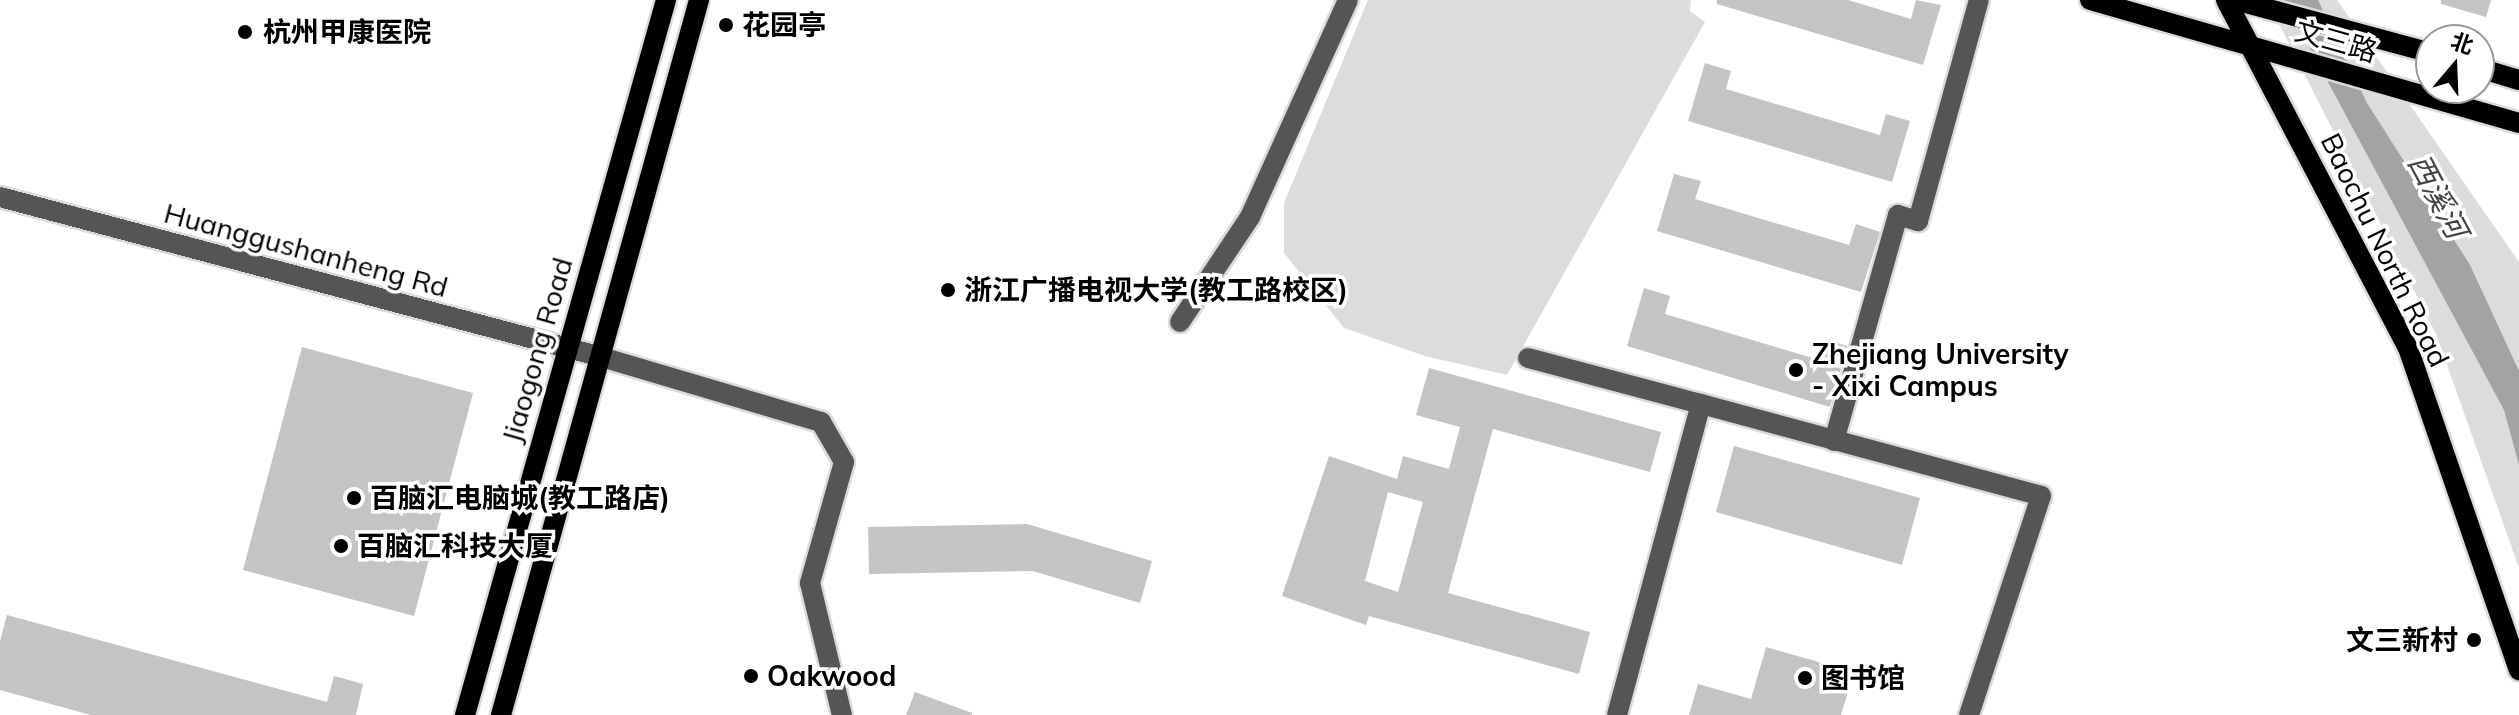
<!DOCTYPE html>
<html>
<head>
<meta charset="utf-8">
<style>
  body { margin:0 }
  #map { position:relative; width:2519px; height:715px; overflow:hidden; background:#fff; font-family:Mulish,"Noto Sans SC",sans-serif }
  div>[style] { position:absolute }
  .green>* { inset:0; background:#dcdcdc }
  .water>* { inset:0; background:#a3a3a3 }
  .building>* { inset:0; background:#c4c4c4 }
  .roads { filter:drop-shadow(2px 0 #dbdbdb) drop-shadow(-2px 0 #dbdbdb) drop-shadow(0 2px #dbdbdb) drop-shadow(0 -2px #dbdbdb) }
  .minor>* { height:20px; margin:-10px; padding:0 10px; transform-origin:10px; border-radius:10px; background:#555 }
  .major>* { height:20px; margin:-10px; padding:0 10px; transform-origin:10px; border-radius:10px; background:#000 }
  .dots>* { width:22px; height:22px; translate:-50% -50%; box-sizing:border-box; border:4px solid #fff; border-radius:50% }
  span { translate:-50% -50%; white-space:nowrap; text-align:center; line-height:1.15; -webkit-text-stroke:7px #fff; paint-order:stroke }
  .poi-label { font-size:28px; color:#000; font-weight:700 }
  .left { translate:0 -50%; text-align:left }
  .right { translate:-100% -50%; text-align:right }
  .street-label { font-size:28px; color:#000 }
  .water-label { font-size:30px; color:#444; font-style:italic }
  .north { position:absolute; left:2415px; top:24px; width:80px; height:80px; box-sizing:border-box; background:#fff; border:2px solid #999; border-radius:50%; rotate:19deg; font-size:22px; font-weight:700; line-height:32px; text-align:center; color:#000 }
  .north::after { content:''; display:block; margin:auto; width:28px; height:36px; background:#000; clip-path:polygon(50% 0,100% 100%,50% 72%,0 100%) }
</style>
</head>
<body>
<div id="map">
  <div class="green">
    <div style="clip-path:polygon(1368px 0,1691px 0,1690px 11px,1705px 22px,1507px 375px,1425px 356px,1344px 328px,1284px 253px,1284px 203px)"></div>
    <div style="clip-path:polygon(2267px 0,2337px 0,2519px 262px,2519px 568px,2436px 334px)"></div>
  </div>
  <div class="water">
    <div style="clip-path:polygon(2284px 0,2318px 0,2367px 103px,2470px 265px,2519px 371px,2519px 465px,2504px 410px)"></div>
  </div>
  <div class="building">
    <div style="clip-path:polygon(1717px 0,1848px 0,1911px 19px,1916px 0,1941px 5px,1923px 65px,1717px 4px)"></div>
    <div style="clip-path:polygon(2441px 0,2491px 0,2486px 17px,2441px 4px)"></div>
    <div style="clip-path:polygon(1705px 63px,1731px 71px,1726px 89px,1880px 135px,1886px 114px,1910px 121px,1892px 182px,1688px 121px)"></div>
    <div style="clip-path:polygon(1674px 174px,1701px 181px,1695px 199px,1849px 245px,1856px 224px,1880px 232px,1861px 292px,1657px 231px)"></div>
    <div style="clip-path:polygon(1644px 288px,1670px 296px,1665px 314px,1819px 360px,1825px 339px,1847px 346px,1830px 407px,1627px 346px)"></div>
    <div style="clip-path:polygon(302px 347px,473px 393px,414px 616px,243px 570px)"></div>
    <div style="clip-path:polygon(evenodd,1429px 368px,1661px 432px,1650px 472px,1493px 429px,1448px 593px,1590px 632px,1579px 674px,1369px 616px,1366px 625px,1282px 596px,1329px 456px,1397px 479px,1403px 456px,1449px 469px,1460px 427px,1416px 415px,1429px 368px,1388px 492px,1423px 502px,1398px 592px,1365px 581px,1388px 492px)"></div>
    <div style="clip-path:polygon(1734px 446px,1920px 498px,1902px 565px,1716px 512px)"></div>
    <div style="clip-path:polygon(1027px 524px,1152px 561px,1140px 603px,1033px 571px,869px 574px,868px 527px)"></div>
    <div style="clip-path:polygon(7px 615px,327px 702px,334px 676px,363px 684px,356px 715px,91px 715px,0 690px,0 641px)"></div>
    <div style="clip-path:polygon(1766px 647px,1854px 672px,1841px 715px,1689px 715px,1698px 684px,1751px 699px)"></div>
    <div style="clip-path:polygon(915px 692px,972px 713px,972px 715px,906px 715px)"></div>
  </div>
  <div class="roads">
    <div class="minor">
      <div style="left:0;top:197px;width:619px;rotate:14.89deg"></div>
      <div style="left:598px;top:356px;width:233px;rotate:16.5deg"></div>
      <div style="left:821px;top:422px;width:46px;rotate:60.1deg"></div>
      <div style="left:844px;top:462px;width:126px;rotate:105.7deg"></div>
      <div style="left:810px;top:583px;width:136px;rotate:76.4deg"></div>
      <div style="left:1180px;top:322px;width:126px;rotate:-56.3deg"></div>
      <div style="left:1250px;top:217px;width:238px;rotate:-65.7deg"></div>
      <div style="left:1528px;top:358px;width:179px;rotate:14.9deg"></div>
      <div style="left:1834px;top:441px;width:235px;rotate:-74.2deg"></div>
      <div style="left:1898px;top:215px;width:21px;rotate:17deg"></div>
      <div style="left:1918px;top:221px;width:229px;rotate:-74.6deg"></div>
      <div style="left:1617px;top:715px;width:322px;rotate:-74.9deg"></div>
      <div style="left:1701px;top:404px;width:352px;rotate:15.1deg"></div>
      <div style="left:2041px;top:496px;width:231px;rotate:108.2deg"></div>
    </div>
    <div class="major">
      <div style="left:2090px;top:0;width:446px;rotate:16deg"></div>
      <div style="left:2226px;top:0;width:393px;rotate:62.4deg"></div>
      <div style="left:2408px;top:348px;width:341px;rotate:71deg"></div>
      <div style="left:2235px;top:0;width:203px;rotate:15.1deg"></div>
      <div style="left:2479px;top:68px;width:42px;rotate:16.7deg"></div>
      <div style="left:465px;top:715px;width:743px;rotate:-74.3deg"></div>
      <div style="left:501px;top:715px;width:742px;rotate:-74.52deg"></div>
    </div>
  </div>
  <div class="dots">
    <div style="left:726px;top:25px;background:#000"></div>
    <div style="left:245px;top:32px;background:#000"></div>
    <div style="left:948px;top:290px;background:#000"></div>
    <div style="left:1796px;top:370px;background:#000"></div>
    <div style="left:354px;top:498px;background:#000"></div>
    <div style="left:341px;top:546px;background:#000"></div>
    <div style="left:2474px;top:640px;background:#000"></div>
    <div style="left:751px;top:676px;background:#000"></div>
    <div style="left:1805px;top:678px;background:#000"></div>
  </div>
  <div class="poi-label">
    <span class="left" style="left:742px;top:25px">花园亭</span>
    <span class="left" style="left:263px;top:32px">杭州甲康医院</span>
    <span class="left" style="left:964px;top:290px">浙江广播电视大学(教工路校区)</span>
    <span class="left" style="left:1812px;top:370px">Zhejiang University<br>- Xixi Campus</span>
    <span class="left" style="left:370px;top:498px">百脑汇电脑城(教工路店)</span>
    <span class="left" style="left:357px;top:546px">百脑汇科技大厦</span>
    <span class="right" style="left:2458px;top:640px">文三新村</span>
    <span class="left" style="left:767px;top:676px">Oakwood</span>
    <span class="left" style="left:1821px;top:678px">图书馆</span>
  </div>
  <div class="street-label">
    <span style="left:2336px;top:41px;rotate:16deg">文三路</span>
    <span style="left:306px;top:250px;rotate:15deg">Huanggushanheng Rd</span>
    <span style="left:2385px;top:250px;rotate:64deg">Baochu North Road</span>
    <span style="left:537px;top:350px;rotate:-74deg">Jiaogong Road</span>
  </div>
  <div class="water-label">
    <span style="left:2438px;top:196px;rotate:62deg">西溪河</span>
  </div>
  <div class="north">北</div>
</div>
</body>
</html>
